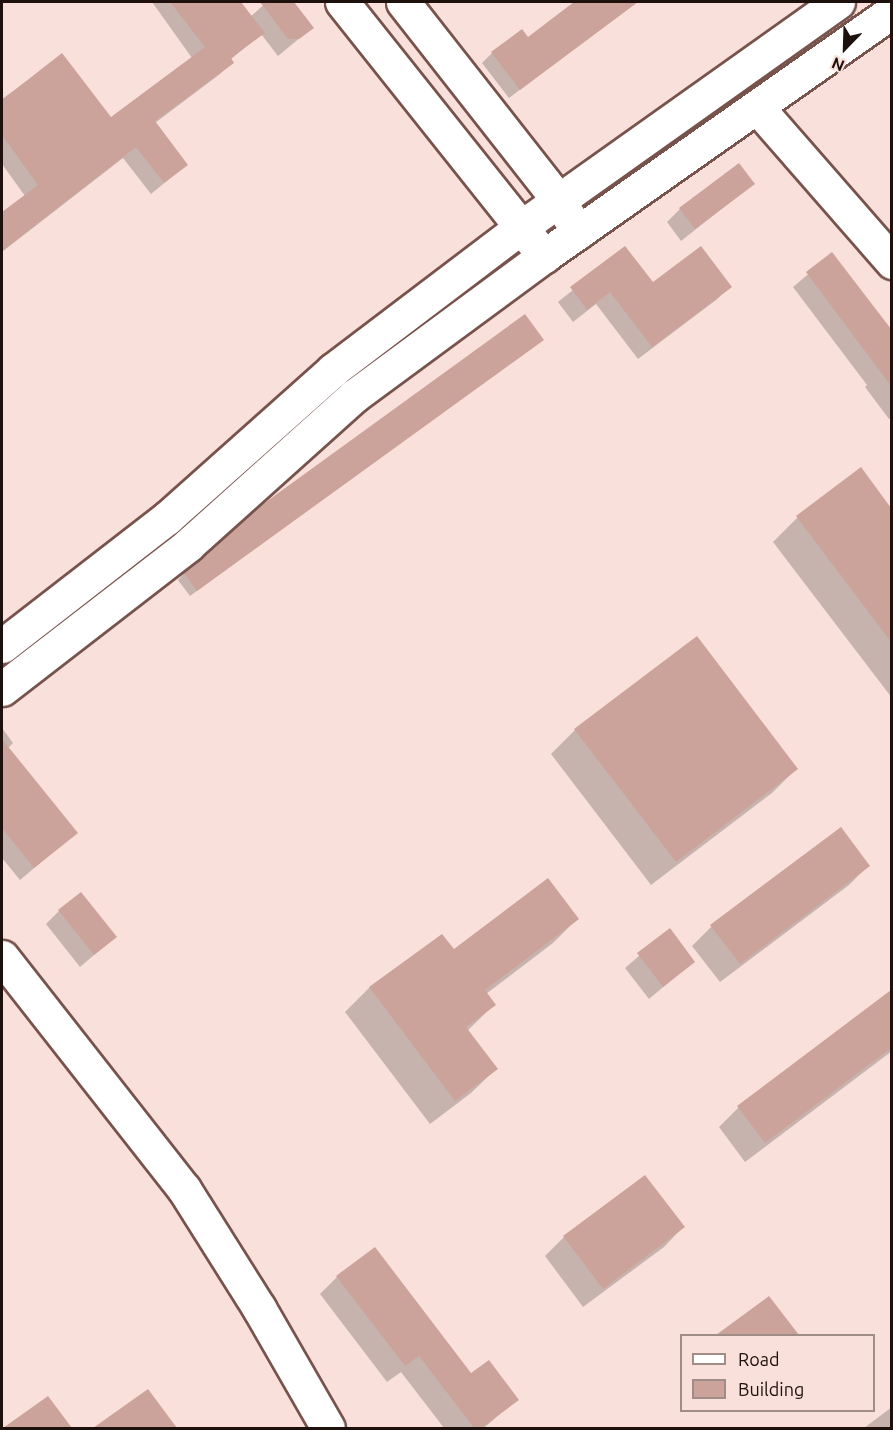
<!DOCTYPE html>
<html>
<head>
<meta charset="utf-8">
<style>
  body { margin:0 }
  #map { position:relative; width:893px; height:1430px; overflow:hidden; background:#f9e0da; font-family:Ubuntu,sans-serif }
  div>[style] { position:absolute }
  .shadow>* { inset:0; background:#0003 }
  .building>* { inset:0; background:#cba39b }
  .roads { filter:drop-shadow(2px 0 #77534c) drop-shadow(-2px 0 #77534c) drop-shadow(0 2px #77534c) drop-shadow(0 -2px #77534c) }
  .minor>* { height:33px; margin:-16.5px; padding:0 16.5px; transform-origin:16.5px; border-radius:16.5px; background:#fff }
  .tertiary>* { height:33px; margin:-16.5px; padding:0 16.5px; transform-origin:16.5px; border-radius:16.5px; background:#fff }
  .secondary>* { height:33px; margin:-16.5px; padding:0 16.5px; transform-origin:16.5px; border-radius:16.5px; background:#fff }
  span { translate:-50% -50%; white-space:nowrap; text-align:center; line-height:1.15; -webkit-text-stroke:5px #f9e0da; paint-order:stroke }
  .frame { position:absolute; inset:0; border:3px solid #1e100d; pointer-events:none }
  .legend { position:absolute; left:680px; top:1334px; width:195px; height:78px; box-sizing:border-box; background:#f9e0da; border:2px solid #a18d88; margin:0; padding:8px 10px; list-style:none; font-size:18px; color:#1e100d }
  .legend li { display:flex; align-items:center; gap:12px; height:30px }
  .legend b { width:30px; border:2px solid #a18d88 }
  .north { position:absolute; left:815px; top:18px; width:60px; height:60px; -webkit-text-stroke:4px #f9e0da; paint-order:stroke; rotate:203deg; font-size:16px; font-weight:700; line-height:24px; text-align:center; color:#1e100d }
  .north::after { content:''; display:block; margin:auto; width:21px; height:27px; background:#1e100d; clip-path:polygon(50% 0,100% 100%,50% 72%,0 100%) }
</style>
</head>
<body>
<div id="map">
  <div class="shadow">
    <div style="clip-path:polygon(152px 2px,239px 2px,251px 16px,267px 2px,292px 2px,312px 28px,278px 56px,261px 34px,230px 60px,232px 62px,220px 74px,155px 123px,186px 165px,151px 194px,123px 158px,2px 252px,2px 214px,25px 196px,2px 164px,2px 99px,62px 56px,111px 119px,192px 58px)"></div>
    <div style="clip-path:polygon(577px 2px,583px 8px,592px 2px,609px 2px,619px 14px,509px 98px,482px 63px,492px 53px,527px 39px)"></div>
    <div style="clip-path:polygon(753px 184px,681px 241px,667px 222px,680px 209px)"></div>
    <div style="clip-path:polygon(625px 248px,653px 284px,730px 287px,716px 300px,638px 359px,596px 304px,573px 322px,558px 302px)"></div>
    <div style="clip-path:polygon(832px 254px,892px 331px,892px 417px,889px 419px,865px 387px,867px 385px,793px 287px)"></div>
    <div style="clip-path:polygon(542px 340px,190px 596px,178px 580px,184px 573px)"></div>
    <div style="clip-path:polygon(861px 469px,892px 510px,892px 698px,773px 542px,797px 518px)"></div>
    <div style="clip-path:polygon(2px 728px,13px 743px,7px 749px,76px 833px,20px 880px,2px 858px)"></div>
    <div style="clip-path:polygon(575px 730px,796px 769px,772px 793px,651px 885px,551px 754px)"></div>
    <div style="clip-path:polygon(868px 866px,849px 885px,720px 982px,692px 946px,711px 927px)"></div>
    <div style="clip-path:polygon(59px 911px,115px 937px,80px 967px,46px 924px)"></div>
    <div style="clip-path:polygon(577px 919px,553px 943px,486px 994px,494px 1005px,467px 1031px,496px 1069px,471px 1093px,430px 1124px,345px 1012px,369px 988px,442px 936px,453px 951px)"></div>
    <div style="clip-path:polygon(669px 930px,693px 962px,649px 999px,625px 968px)"></div>
    <div style="clip-path:polygon(892px 992px,892px 1051px,745px 1162px,719px 1127px,738px 1108px)"></div>
    <div style="clip-path:polygon(683px 1227px,664px 1247px,583px 1307px,545px 1256px,564px 1237px)"></div>
    <div style="clip-path:polygon(337px 1277px,471px 1375px,517px 1399px,484px 1428px,444px 1428px,401px 1372px,387px 1382px,320px 1294px)"></div>
    <div style="clip-path:polygon(769px 1298px,794px 1331px,790px 1336px,719px 1336px)"></div>
    <div style="clip-path:polygon(147px 1391px,175px 1428px,96px 1428px)"></div>
    <div style="clip-path:polygon(48px 1398px,70px 1428px,7px 1428px,9px 1426px)"></div>
    <div style="clip-path:polygon(892px 1407px,892px 1428px,864px 1428px)"></div>
  </div>
  <div class="building">
    <div style="clip-path:polygon(170px 2px,241px 2px,265px 33px,231px 58px,234px 63px,155px 121px,188px 165px,164px 183px,136px 147px,2px 251px,2px 212px,38px 185px,2px 135px,2px 100px,62px 53px,111px 117px,205px 47px)"></div>
    <div style="clip-path:polygon(260px 2px,294px 2px,314px 28px,299px 39px,288px 39px)"></div>
    <div style="clip-path:polygon(574px 2px,638px 2px,520px 90px,491px 52px,522px 29px,528px 37px)"></div>
    <div style="clip-path:polygon(739px 163px,755px 184px,695px 229px,679px 208px)"></div>
    <div style="clip-path:polygon(625px 246px,653px 282px,701px 246px,732px 287px,652px 347px,610px 292px,587px 310px,570px 287px)"></div>
    <div style="clip-path:polygon(832px 252px,891px 329px,891px 386px,806px 272px)"></div>
    <div style="clip-path:polygon(525px 314px,544px 340px,197px 591px,183px 572px,259px 507px)"></div>
    <div style="clip-path:polygon(861px 467px,891px 508px,891px 642px,796px 516px)"></div>
    <div style="clip-path:polygon(697px 636px,798px 769px,676px 862px,574px 729px)"></div>
    <div style="clip-path:polygon(2px 739px,78px 833px,34px 868px,2px 828px)"></div>
    <div style="clip-path:polygon(841px 827px,870px 866px,740px 964px,710px 925px)"></div>
    <div style="clip-path:polygon(548px 878px,579px 919px,485px 990px,496px 1005px,466px 1027px,498px 1069px,455px 1101px,369px 987px,442px 934px,454px 949px)"></div>
    <div style="clip-path:polygon(81px 892px,117px 937px,94px 955px,58px 910px)"></div>
    <div style="clip-path:polygon(670px 928px,695px 962px,663px 987px,637px 953px)"></div>
    <div style="clip-path:polygon(891px 990px,891px 1048px,765px 1143px,737px 1106px)"></div>
    <div style="clip-path:polygon(645px 1175px,685px 1227px,603px 1289px,563px 1236px)"></div>
    <div style="clip-path:polygon(375px 1247px,471px 1373px,489px 1360px,519px 1400px,481px 1428px,474px 1428px,419px 1356px,405px 1366px,336px 1276px)"></div>
    <div style="clip-path:polygon(769px 1296px,799px 1335px,716px 1335px)"></div>
    <div style="clip-path:polygon(148px 1389px,177px 1428px,93px 1428px)"></div>
    <div style="clip-path:polygon(48px 1396px,72px 1428px,3px 1428px)"></div>
  </div>
  <div class="roads">
    <div class="minor">
      <div style="left:757px;top:107px;width:206px;rotate:48.9deg"></div>
      <div style="left:2px;top:957px;width:295px;rotate:51.9deg"></div>
      <div style="left:184px;top:1189px;width:141px;rotate:57.8deg"></div>
      <div style="left:259px;top:1308px;width:138px;rotate:60.1deg"></div>
    </div>
    <div class="tertiary">
      <div style="left:342px;top:2px;width:325px;rotate:51.5deg"></div>
      <div style="left:403px;top:2px;width:251px;rotate:51.9deg"></div>
      <div style="left:558px;top:200px;width:38px;rotate:57deg"></div>
    </div>
    <div class="secondary">
      <div style="left:2px;top:646px;width:209px;rotate:-37.8deg"></div>
      <div style="left:167px;top:518px;width:222px;rotate:-41.7deg"></div>
      <div style="left:333px;top:370px;width:235px;rotate:-37.2deg"></div>
      <div style="left:520px;top:228px;width:390px;rotate:-35.4deg"></div>
      <div style="left:2px;top:689px;width:235px;rotate:-37.7deg"></div>
      <div style="left:188px;top:545px;width:223px;rotate:-41.9deg"></div>
      <div style="left:354px;top:396px;width:236px;rotate:-36.4deg"></div>
      <div style="left:544px;top:256px;width:426px;rotate:-35.1deg"></div>
    </div>
  </div>
  <div class="frame"></div>
  <ul class="legend">
  <li><b style="height:8px;background:#fff"></b>Road</li>
  <li><b style="height:16px;background:#cba39b"></b>Building</li>
  </ul>
  <div class="north">N</div>
</div>
</body>
</html>
